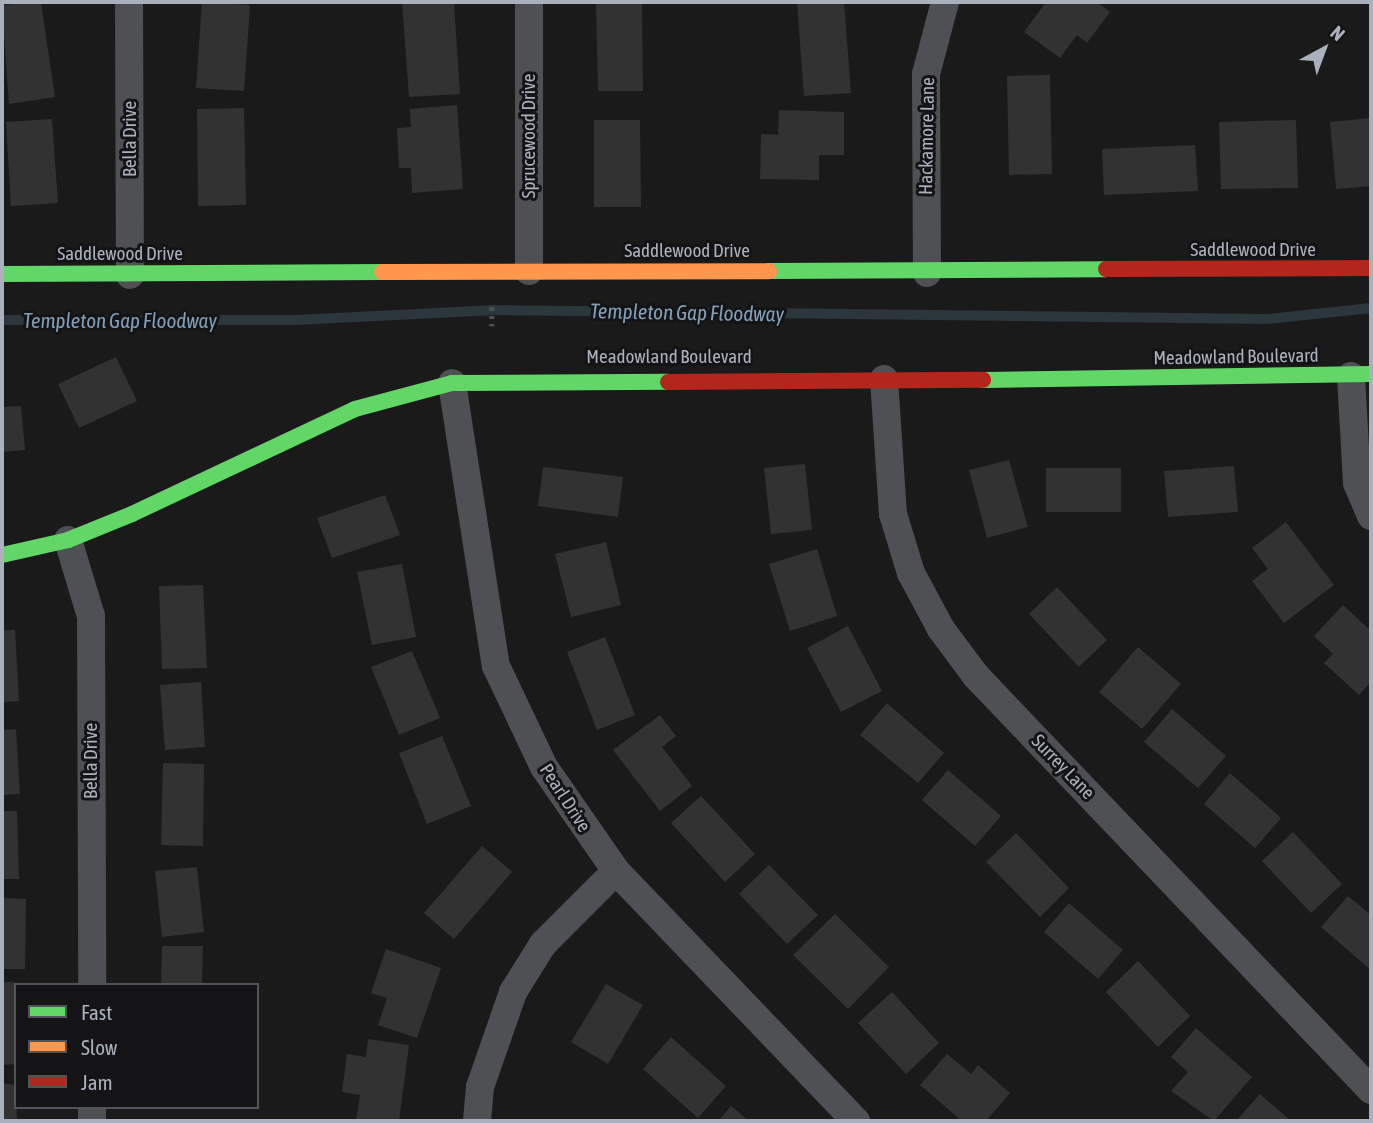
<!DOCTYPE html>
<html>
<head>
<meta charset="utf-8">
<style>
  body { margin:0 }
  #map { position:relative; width:1373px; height:1123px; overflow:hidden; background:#1a1a1a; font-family:"Asap Condensed",sans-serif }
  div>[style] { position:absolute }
  .stream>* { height:10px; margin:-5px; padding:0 5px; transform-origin:5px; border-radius:5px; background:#2c363d }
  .building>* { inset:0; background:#323233 }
  .path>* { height:4.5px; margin-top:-2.25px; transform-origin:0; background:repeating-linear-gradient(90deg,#505155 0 3.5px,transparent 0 8.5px) }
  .street>* { height:28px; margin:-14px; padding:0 14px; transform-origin:14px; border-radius:14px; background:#4e5053 }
  .fast>* { height:16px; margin:-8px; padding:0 8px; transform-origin:8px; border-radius:8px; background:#63d668 }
  .slow>* { height:16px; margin:-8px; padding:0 8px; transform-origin:8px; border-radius:8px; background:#ff974d }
  .jam>* { height:16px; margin:-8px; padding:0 8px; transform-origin:8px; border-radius:8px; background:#b3261e }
  span { translate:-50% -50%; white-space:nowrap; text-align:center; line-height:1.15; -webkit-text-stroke:6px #141417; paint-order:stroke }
  .street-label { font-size:19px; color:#abb1bc }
  .water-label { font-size:21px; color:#81a0b8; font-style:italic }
  .frame { position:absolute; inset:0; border:4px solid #abb1bc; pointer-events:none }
  .legend { position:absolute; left:14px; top:983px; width:245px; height:126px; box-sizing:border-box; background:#141417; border:2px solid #505359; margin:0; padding:9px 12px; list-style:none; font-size:21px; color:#abb1bc }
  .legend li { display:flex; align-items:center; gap:14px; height:35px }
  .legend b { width:35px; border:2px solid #505359 }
  .north { position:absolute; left:1289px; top:14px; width:70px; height:70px; -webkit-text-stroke:5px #141417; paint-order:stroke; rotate:41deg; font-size:19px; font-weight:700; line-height:28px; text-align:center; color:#abb1bc }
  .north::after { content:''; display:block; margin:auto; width:24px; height:32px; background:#abb1bc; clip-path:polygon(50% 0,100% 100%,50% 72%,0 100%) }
</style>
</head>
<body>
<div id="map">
  <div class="stream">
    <div style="left:2px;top:320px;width:294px"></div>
    <div style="left:296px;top:320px;width:195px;rotate:-2.9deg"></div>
    <div style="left:491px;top:310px;width:776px;rotate:0.66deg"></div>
    <div style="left:1267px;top:319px;width:105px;rotate:-6deg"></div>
  </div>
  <div class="building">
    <div style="clip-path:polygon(41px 2px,55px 97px,9px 104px,2px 5px)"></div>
    <div style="clip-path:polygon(202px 2px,250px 5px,244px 91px,196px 88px)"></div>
    <div style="clip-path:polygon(402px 2px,454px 2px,460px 94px,409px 97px)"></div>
    <div style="clip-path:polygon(797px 2px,844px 2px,851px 93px,804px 96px)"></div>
    <div style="clip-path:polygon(1046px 2px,1097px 2px,1110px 12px,1087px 43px,1077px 35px,1060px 58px,1024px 32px)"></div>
    <div style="clip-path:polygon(642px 3px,643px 91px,598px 91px,596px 4px)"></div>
    <div style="clip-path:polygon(1050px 75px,1052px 174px,1009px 175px,1007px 76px)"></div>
    <div style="clip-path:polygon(457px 105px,463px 189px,412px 193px,411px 168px,399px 168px,397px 128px,411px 127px,410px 109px)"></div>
    <div style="clip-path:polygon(244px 108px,246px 205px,198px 206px,197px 109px)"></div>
    <div style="clip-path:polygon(779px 110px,844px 112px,844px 155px,819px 155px,819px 180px,760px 179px,761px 134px,778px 135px)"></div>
    <div style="clip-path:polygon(1371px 118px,1371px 186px,1336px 189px,1330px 122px)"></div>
    <div style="clip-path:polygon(52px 119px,58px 203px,11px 206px,6px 122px)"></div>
    <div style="clip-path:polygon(594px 120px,640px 120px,641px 207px,594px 207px)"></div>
    <div style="clip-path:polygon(1296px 120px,1298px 188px,1221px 189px,1219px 122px)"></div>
    <div style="clip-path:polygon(1195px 145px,1198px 191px,1104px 195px,1102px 149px)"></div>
    <div style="clip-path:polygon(116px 357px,137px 401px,79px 428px,58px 384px)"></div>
    <div style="clip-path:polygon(21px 406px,25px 450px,2px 452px,2px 407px)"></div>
    <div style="clip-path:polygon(1009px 460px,1028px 527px,987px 538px,969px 470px)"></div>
    <div style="clip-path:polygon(805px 464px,812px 530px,771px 534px,764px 468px)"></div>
    <div style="clip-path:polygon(1234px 466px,1238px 512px,1168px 517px,1164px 471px)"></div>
    <div style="clip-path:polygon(543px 467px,623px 477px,618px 517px,538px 506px)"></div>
    <div style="clip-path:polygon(1046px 468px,1121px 468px,1121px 512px,1046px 512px)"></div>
    <div style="clip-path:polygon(385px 495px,400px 535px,332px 558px,317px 518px)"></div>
    <div style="clip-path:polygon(1286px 522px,1334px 585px,1284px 623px,1252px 581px,1268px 569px,1252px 548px)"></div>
    <div style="clip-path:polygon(606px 542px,621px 605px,571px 617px,555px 554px)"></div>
    <div style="clip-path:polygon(817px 549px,837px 616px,790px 631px,769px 564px)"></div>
    <div style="clip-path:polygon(402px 564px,416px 637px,372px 645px,357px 572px)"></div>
    <div style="clip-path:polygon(203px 585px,207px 668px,162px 669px,159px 586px)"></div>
    <div style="clip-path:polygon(1057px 587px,1107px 640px,1079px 667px,1029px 614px)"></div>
    <div style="clip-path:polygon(1343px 605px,1371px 631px,1371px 682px,1359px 695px,1324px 663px,1333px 654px,1314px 636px)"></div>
    <div style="clip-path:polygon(848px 626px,882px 691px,841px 712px,807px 648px)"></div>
    <div style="clip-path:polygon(2px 630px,15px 630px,19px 701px,2px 702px)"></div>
    <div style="clip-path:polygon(605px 637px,635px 715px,597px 730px,567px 652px)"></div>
    <div style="clip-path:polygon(1138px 647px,1181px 684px,1142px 729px,1099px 692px)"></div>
    <div style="clip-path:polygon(412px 651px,440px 718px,399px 735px,371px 667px)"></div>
    <div style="clip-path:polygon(201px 682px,205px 747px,165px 750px,160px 685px)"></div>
    <div style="clip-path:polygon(887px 703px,944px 753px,918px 783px,860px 735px)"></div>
    <div style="clip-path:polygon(1172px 709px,1226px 756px,1198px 788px,1144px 742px)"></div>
    <div style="clip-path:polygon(660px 715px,676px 736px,662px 747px,692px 786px,660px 811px,613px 750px)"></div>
    <div style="clip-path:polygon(16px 729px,20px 794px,2px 795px,2px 730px)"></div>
    <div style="clip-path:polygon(442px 736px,471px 806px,427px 824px,399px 753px)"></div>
    <div style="clip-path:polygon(163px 763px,204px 764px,203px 846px,161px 845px)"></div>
    <div style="clip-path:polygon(948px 770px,1001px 816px,975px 846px,922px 800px)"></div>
    <div style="clip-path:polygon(1230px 773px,1281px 818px,1255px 848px,1204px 804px)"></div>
    <div style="clip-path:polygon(701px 796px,755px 854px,725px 882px,671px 823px)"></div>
    <div style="clip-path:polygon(2px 811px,17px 811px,19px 879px,2px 879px)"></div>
    <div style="clip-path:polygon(1293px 832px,1342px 884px,1311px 913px,1262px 861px)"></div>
    <div style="clip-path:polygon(1016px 833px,1069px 888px,1040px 917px,986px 862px)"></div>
    <div style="clip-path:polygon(482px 846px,512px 872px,454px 939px,424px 913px)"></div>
    <div style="clip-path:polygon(769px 865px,818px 915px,787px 944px,739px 894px)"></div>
    <div style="clip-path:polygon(197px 867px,204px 932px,162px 937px,155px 871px)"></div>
    <div style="clip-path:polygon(1348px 896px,1371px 915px,1371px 970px,1321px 927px)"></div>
    <div style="clip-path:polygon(2px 898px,26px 899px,25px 969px,2px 969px)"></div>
    <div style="clip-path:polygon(1069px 903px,1123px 950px,1098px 979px,1044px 932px)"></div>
    <div style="clip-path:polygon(835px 914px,889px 967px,848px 1009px,793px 955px)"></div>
    <div style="clip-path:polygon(162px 946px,203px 946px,202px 985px,161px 985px)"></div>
    <div style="clip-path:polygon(386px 949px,441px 968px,417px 1038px,378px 1025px,387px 998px,371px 993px)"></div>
    <div style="clip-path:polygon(1138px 961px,1190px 1016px,1158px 1047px,1106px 992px)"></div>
    <div style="clip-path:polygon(2px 982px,15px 982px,16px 1064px,2px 1065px)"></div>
    <div style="clip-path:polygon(606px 984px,643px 1005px,608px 1064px,571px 1042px)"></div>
    <div style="clip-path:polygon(892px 992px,939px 1043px,906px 1074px,858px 1023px)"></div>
    <div style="clip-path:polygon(1196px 1028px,1252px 1077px,1214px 1121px,1171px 1091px,1188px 1072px,1171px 1057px)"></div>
    <div style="clip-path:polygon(671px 1037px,726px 1086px,698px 1118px,643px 1069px)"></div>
    <div style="clip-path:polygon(368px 1039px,409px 1045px,399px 1121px,356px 1121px,360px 1095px,342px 1092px,347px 1054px,366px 1057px)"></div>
    <div style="clip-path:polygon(947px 1054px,971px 1074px,978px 1065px,1010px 1093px,986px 1121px,962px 1121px,920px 1085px)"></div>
    <div style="clip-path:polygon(2px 1083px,16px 1085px,17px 1121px,2px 1121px)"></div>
    <div style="clip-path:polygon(1260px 1094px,1291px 1121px,1236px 1121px)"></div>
    <div style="clip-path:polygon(731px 1106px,749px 1121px,718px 1121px)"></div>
  </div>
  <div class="path">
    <div style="left:492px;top:307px;width:19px;rotate:90deg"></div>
  </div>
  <div class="street">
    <div style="left:129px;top:2px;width:273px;rotate:89.8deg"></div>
    <div style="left:529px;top:271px;width:269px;rotate:-90deg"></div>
    <div style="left:927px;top:273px;width:199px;rotate:-90.3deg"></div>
    <div style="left:926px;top:74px;width:74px;rotate:-75.2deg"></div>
    <div style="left:1351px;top:376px;width:107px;rotate:86.8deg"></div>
    <div style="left:1357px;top:483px;width:36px;rotate:67deg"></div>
    <div style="left:884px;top:379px;width:135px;rotate:86.2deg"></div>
    <div style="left:893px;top:514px;width:62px;rotate:73deg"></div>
    <div style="left:911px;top:573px;width:64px;rotate:61.8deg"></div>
    <div style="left:941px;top:629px;width:59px;rotate:53.3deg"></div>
    <div style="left:976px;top:676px;width:572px;rotate:46.35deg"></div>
    <div style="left:452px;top:383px;width:286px;rotate:81.2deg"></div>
    <div style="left:496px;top:666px;width:112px;rotate:64.6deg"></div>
    <div style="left:544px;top:767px;width:126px;rotate:55.3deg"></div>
    <div style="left:616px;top:871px;width:347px;rotate:46.2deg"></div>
    <div style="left:68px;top:540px;width:79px;rotate:73.2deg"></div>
    <div style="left:91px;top:616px;width:369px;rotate:89.8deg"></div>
    <div style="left:92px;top:1107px;width:14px;rotate:90deg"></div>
    <div style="left:477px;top:1121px;width:34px;rotate:-85deg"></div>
    <div style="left:480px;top:1087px;width:101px;rotate:-70.8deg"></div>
    <div style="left:513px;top:992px;width:57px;rotate:-58deg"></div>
    <div style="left:543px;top:944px;width:103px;rotate:-45deg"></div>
  </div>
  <div class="fast">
    <div style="left:769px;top:271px;width:337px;rotate:-0.3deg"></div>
    <div style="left:2px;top:274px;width:380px;rotate:-0.3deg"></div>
    <div style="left:983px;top:380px;width:388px;rotate:-0.9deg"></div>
    <div style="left:2px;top:555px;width:68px;rotate:-12.8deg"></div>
    <div style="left:68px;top:540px;width:69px;rotate:-22.1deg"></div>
    <div style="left:132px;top:514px;width:246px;rotate:-25.2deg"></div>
    <div style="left:355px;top:409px;width:100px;rotate:-15deg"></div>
    <div style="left:452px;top:383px;width:216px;rotate:-0.3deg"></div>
  </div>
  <div class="slow">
    <div style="left:382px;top:272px;width:387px;rotate:-0.1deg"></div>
  </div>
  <div class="jam">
    <div style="left:1106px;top:269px;width:265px;rotate:-0.2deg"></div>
    <div style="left:668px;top:382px;width:315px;rotate:-0.4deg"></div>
  </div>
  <div class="street-label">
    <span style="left:529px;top:136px;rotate:-90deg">Sprucewood Drive</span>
    <span style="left:927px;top:136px;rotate:-89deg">Hackamore Lane</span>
    <span style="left:130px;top:139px;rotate:-90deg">Bella Drive</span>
    <span style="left:1253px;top:250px">Saddlewood Drive</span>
    <span style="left:687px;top:251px">Saddlewood Drive</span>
    <span style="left:120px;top:254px">Saddlewood Drive</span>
    <span style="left:669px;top:357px">Meadowland Boulevard</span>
    <span style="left:1236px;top:357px;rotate:-1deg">Meadowland Boulevard</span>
    <span style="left:91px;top:761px;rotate:-90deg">Bella Drive</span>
    <span style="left:1063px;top:767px;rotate:46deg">Surrey Lane</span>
    <span style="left:565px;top:798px;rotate:57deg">Pearl Drive</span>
  </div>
  <div class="water-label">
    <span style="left:687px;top:312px;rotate:1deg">Templeton Gap Floodway</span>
    <span style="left:120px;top:320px">Templeton Gap Floodway</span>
  </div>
  <div class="frame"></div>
  <ul class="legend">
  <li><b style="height:9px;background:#63d668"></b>Fast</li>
  <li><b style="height:9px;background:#ff974d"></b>Slow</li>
  <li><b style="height:9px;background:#b3261e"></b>Jam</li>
  </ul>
  <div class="north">N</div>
</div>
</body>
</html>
